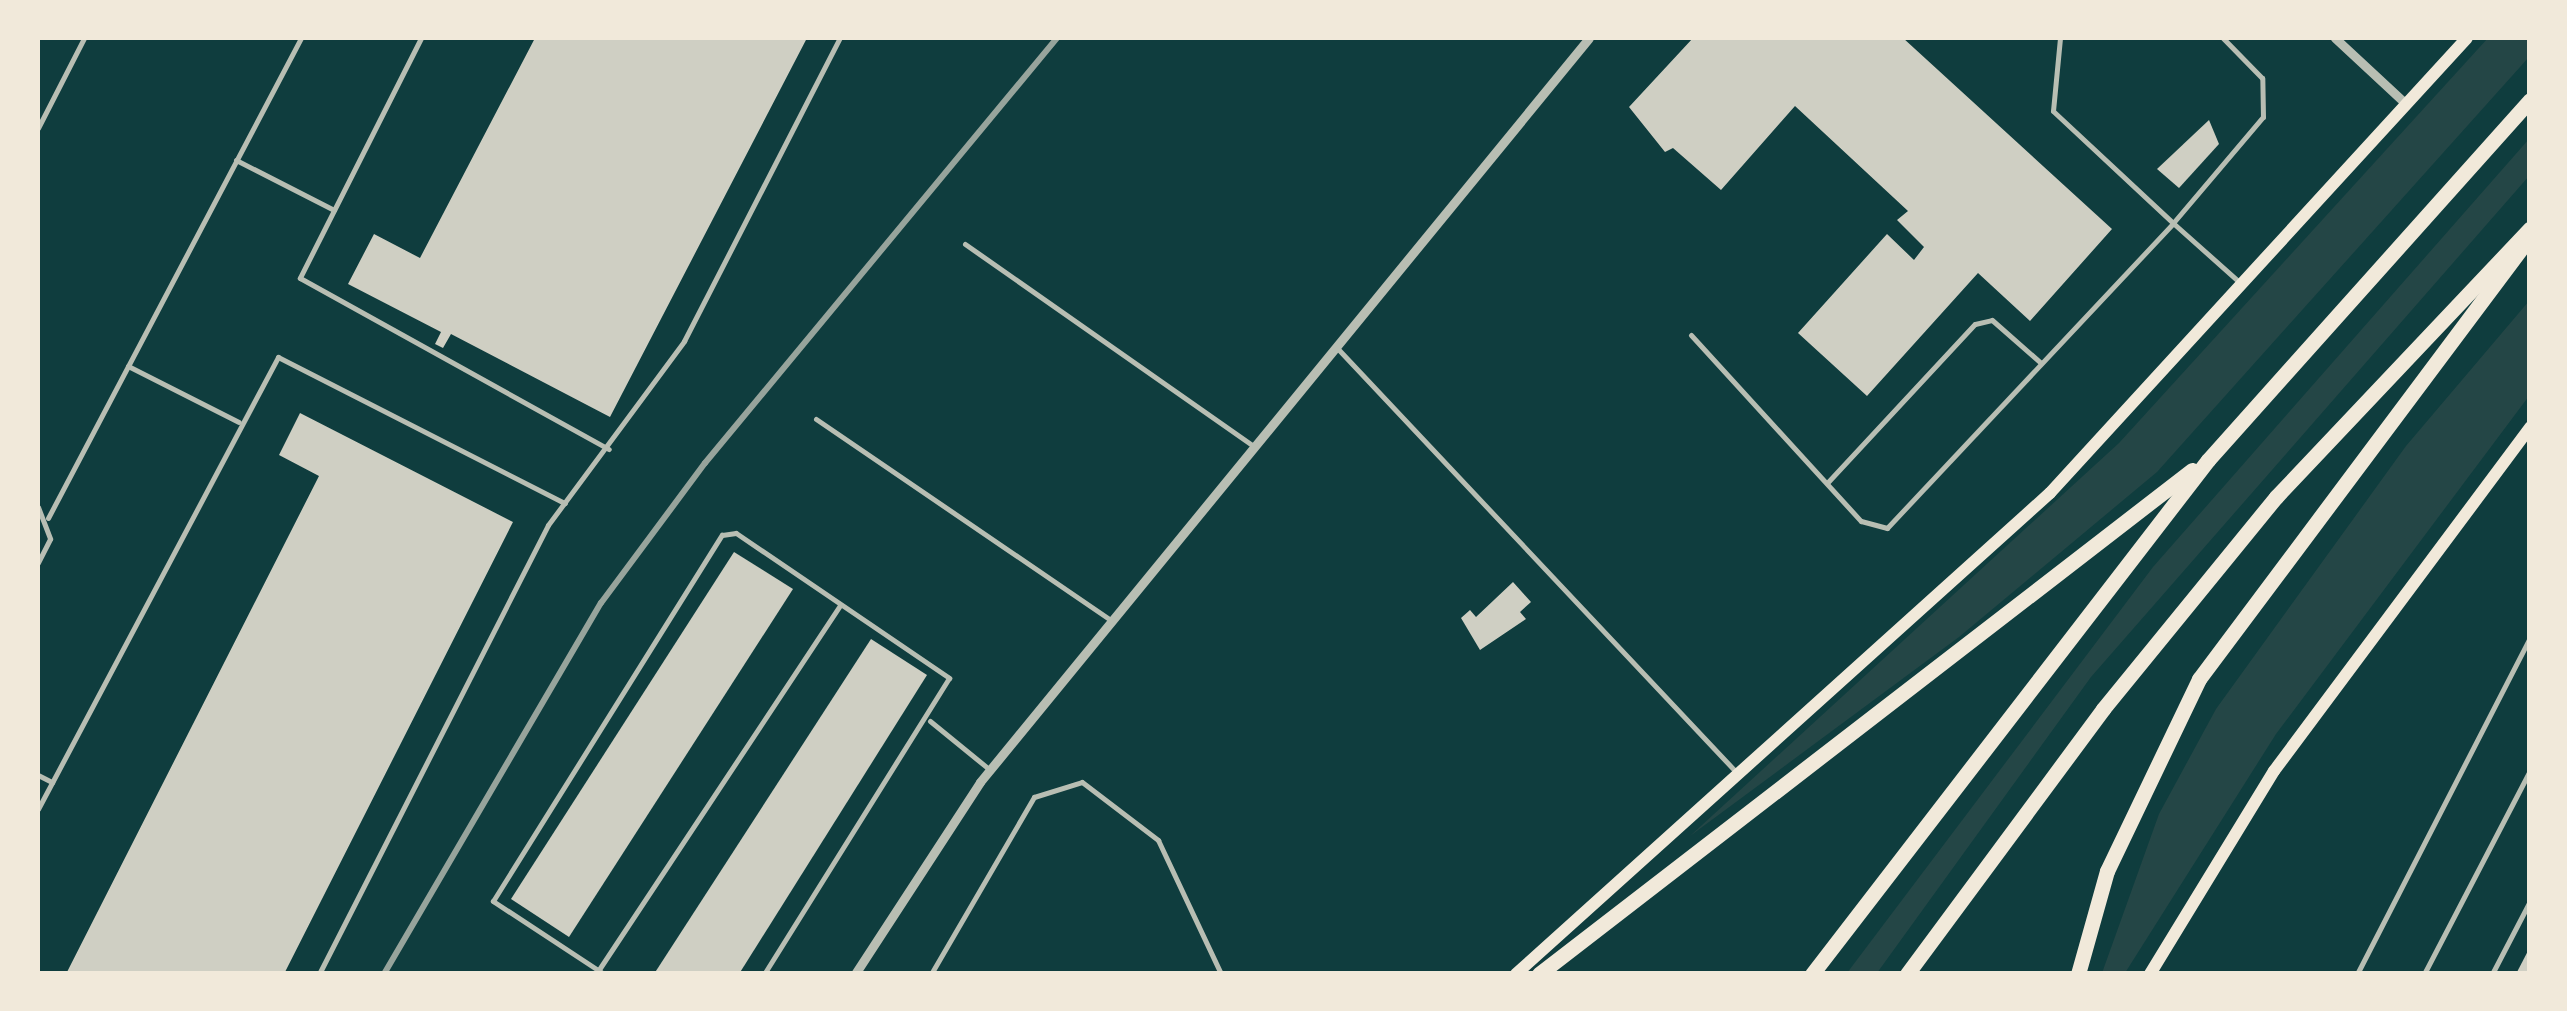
<!DOCTYPE html>
<html>
<head>
<meta charset="utf-8">
<style>
  body { margin:0 }
  #map { position:relative; width:2567px; height:1011px; overflow:hidden; background:#0f3d3e; font-family:"Libre Baskerville",serif }
  div>[style] { position:absolute }
  .green>* { inset:0; background:#244646 }
  .building>* { inset:0; background:#cfcfc3 }
  .service>* { height:5px; margin:-2.5px; padding:0 2.5px; transform-origin:2.5px; border-radius:2.5px; background:#b8beb3 }
  .minor>* { height:9px; margin:-4.5px; padding:0 4.5px; transform-origin:4.5px; border-radius:4.5px; background:#b8beb3 }
  .secondary>* { height:12px; margin:-6px; padding:0 6px; transform-origin:6px; border-radius:6px; background:#f1e9da }
  .motorway>* { height:15px; margin:-7.5px; padding:0 7.5px; transform-origin:7.5px; border-radius:7.5px; background:#f1e9da }
  .rail>* { height:6px; margin:-3px; padding:0 3px; transform-origin:3px; border-radius:3px; background:#97a49c }
  span { translate:-50% -50%; white-space:nowrap; text-align:center; line-height:1.15; -webkit-text-stroke:9px #f1e9da; paint-order:stroke }
  .frame { position:absolute; inset:0; border:40px solid #f1e9da; pointer-events:none }
</style>
</head>
<body>
<div id="map">
  <div class="green">
    <div style="clip-path:polygon(2488px 38px,2529px 38px,2529px 57px,2157px 472px,1959px 637px,1690px 836px,2119px 443px)"></div>
    <div style="clip-path:polygon(2529px 139px,2529px 176px,2091px 677px,1877px 973px,1847px 973px,2153px 567px)"></div>
    <div style="clip-path:polygon(2529px 301px,2529px 396px,2276px 734px,2125px 973px,2102px 973px,2159px 814px,2216px 709px,2406px 446px)"></div>
  </div>
  <div class="building">
    <div style="clip-path:polygon(535px 38px,807px 38px,610px 417px,451px 334px,443px 348px,435px 344px,441px 332px,348px 284px,374px 234px,420px 258px)"></div>
    <div style="clip-path:polygon(1693px 38px,1903px 38px,2112px 229px,2030px 321px,1978px 273px,1867px 396px,1798px 333px,1887px 234px,1914px 260px,1924px 247px,1897px 220px,1908px 211px,1795px 106px,1721px 190px,1673px 148px,1665px 152px,1629px 107px)"></div>
    <div style="clip-path:polygon(2209px 120px,2219px 144px,2179px 188px,2157px 169px)"></div>
    <div style="clip-path:polygon(300px 413px,513px 522px,284px 974px,66px 974px,319px 476px,279px 455px)"></div>
    <div style="clip-path:polygon(734px 552px,793px 589px,569px 937px,511px 899px)"></div>
    <div style="clip-path:polygon(1513px 582px,1531px 602px,1520px 612px,1526px 619px,1480px 650px,1461px 618px,1470px 610px,1476px 617px)"></div>
    <div style="clip-path:polygon(871px 639px,927px 675px,739px 974px,654px 974px)"></div>
    <div style="clip-path:polygon(2530px 947px,2530px 974px,2516px 974px)"></div>
  </div>
  <div class="service">
    <div style="left:421px;top:38px;width:269px;rotate:116.8deg"></div>
    <div style="left:300px;top:278px;width:353px;rotate:29deg"></div>
    <div style="left:2060px;top:38px;width:73px;rotate:95.5deg"></div>
    <div style="left:2053px;top:111px;width:164px;rotate:43deg"></div>
    <div style="left:2173px;top:223px;width:139px;rotate:-49.7deg"></div>
    <div style="left:2263px;top:117px;width:39px;rotate:-91deg"></div>
    <div style="left:2262px;top:78px;width:56px;rotate:-134.3deg"></div>
    <div style="left:38px;top:128px;width:101px;rotate:-62.9deg"></div>
    <div style="left:236px;top:160px;width:110px;rotate:27deg"></div>
    <div style="left:965px;top:244px;width:353px;rotate:35deg"></div>
    <div style="left:1691px;top:335px;width:252px;rotate:47.6deg"></div>
    <div style="left:1861px;top:521px;width:27px;rotate:15deg"></div>
    <div style="left:1887px;top:528px;width:418px;rotate:-46.8deg"></div>
    <div style="left:2173px;top:223px;width:87px;rotate:41.7deg"></div>
    <div style="left:1339px;top:350px;width:581px;rotate:46.74deg"></div>
    <div style="left:128px;top:366px;width:124px;rotate:26.8deg"></div>
    <div style="left:816px;top:419px;width:358px;rotate:34.3deg"></div>
    <div style="left:1827px;top:483px;width:217px;rotate:-47.1deg"></div>
    <div style="left:1975px;top:324px;width:17px;rotate:-13deg"></div>
    <div style="left:1992px;top:320px;width:65px;rotate:41.3deg"></div>
    <div style="left:38px;top:507px;width:34px;rotate:69deg"></div>
    <div style="left:50px;top:539px;width:27px;rotate:117deg"></div>
    <div style="left:48px;top:518px;width:543px;rotate:-62.21deg"></div>
    <div style="left:930px;top:721px;width:77px;rotate:39.2deg"></div>
    <div style="left:38px;top:775px;width:16px;rotate:27deg"></div>
    <div style="left:38px;top:809px;width:512px;rotate:-62.03deg"></div>
    <div style="left:278px;top:357px;width:322px;rotate:27deg"></div>
    <div style="left:319px;top:974px;width:504px;rotate:-62.98deg"></div>
    <div style="left:548px;top:525px;width:229px;rotate:-53.5deg"></div>
    <div style="left:684px;top:341px;width:341px;rotate:-62.8deg"></div>
    <div style="left:596px;top:974px;width:442px;rotate:-56.5deg"></div>
    <div style="left:604px;top:974px;width:133px;rotate:-146.7deg"></div>
    <div style="left:493px;top:901px;width:432px;rotate:-58deg"></div>
    <div style="left:722px;top:535px;width:14px;rotate:-8deg"></div>
    <div style="left:736px;top:533px;width:258px;rotate:34.2deg"></div>
    <div style="left:949px;top:678px;width:349px;rotate:122deg"></div>
    <div style="left:931px;top:974px;width:205px;rotate:-59.8deg"></div>
    <div style="left:1034px;top:797px;width:50px;rotate:-17.4deg"></div>
    <div style="left:1082px;top:782px;width:96px;rotate:37.3deg"></div>
    <div style="left:1158px;top:840px;width:148px;rotate:64.8deg"></div>
    <div style="left:2357px;top:974px;width:378px;rotate:-62.8deg"></div>
    <div style="left:2424px;top:974px;width:230px;rotate:-62.5deg"></div>
    <div style="left:2492px;top:974px;width:82px;rotate:-62.5deg"></div>
  </div>
  <div class="minor">
    <div style="left:2335px;top:38px;width:97px;rotate:42.9deg"></div>
    <div style="left:855px;top:974px;width:229px;rotate:-56.9deg"></div>
    <div style="left:980px;top:782px;width:961px;rotate:-50.7deg"></div>
  </div>
  <div class="secondary">
    <div style="left:1516px;top:974px;width:719px;rotate:-42.01deg"></div>
    <div style="left:2050px;top:493px;width:617px;rotate:-47.5deg"></div>
    <div style="left:2150px;top:974px;width:238px;rotate:-58.6deg"></div>
    <div style="left:2274px;top:771px;width:429px;rotate:-53.3deg"></div>
  </div>
  <div class="motorway">
    <div style="left:1539px;top:974px;width:825px;rotate:-37.66deg"></div>
    <div style="left:1812px;top:974px;width:649px;rotate:-52.39deg"></div>
    <div style="left:2208px;top:460px;width:483px;rotate:-48.2deg"></div>
    <div style="left:1907px;top:974px;width:330px;rotate:-53.5deg"></div>
    <div style="left:2103px;top:709px;width:274px;rotate:-50.8deg"></div>
    <div style="left:2276px;top:497px;width:370px;rotate:-46.6deg"></div>
    <div style="left:2078px;top:974px;width:107px;rotate:-74.3deg"></div>
    <div style="left:2107px;top:871px;width:213px;rotate:-64.4deg"></div>
    <div style="left:2199px;top:679px;width:551px;rotate:-53.19deg"></div>
  </div>
  <div class="rail">
    <div style="left:384px;top:974px;width:430px;rotate:-59.7deg"></div>
    <div style="left:601px;top:603px;width:174px;rotate:-53.4deg"></div>
    <div style="left:705px;top:463px;width:552px;rotate:-50.37deg"></div>
  </div>
  <div class="frame"></div>
</div>
</body>
</html>
